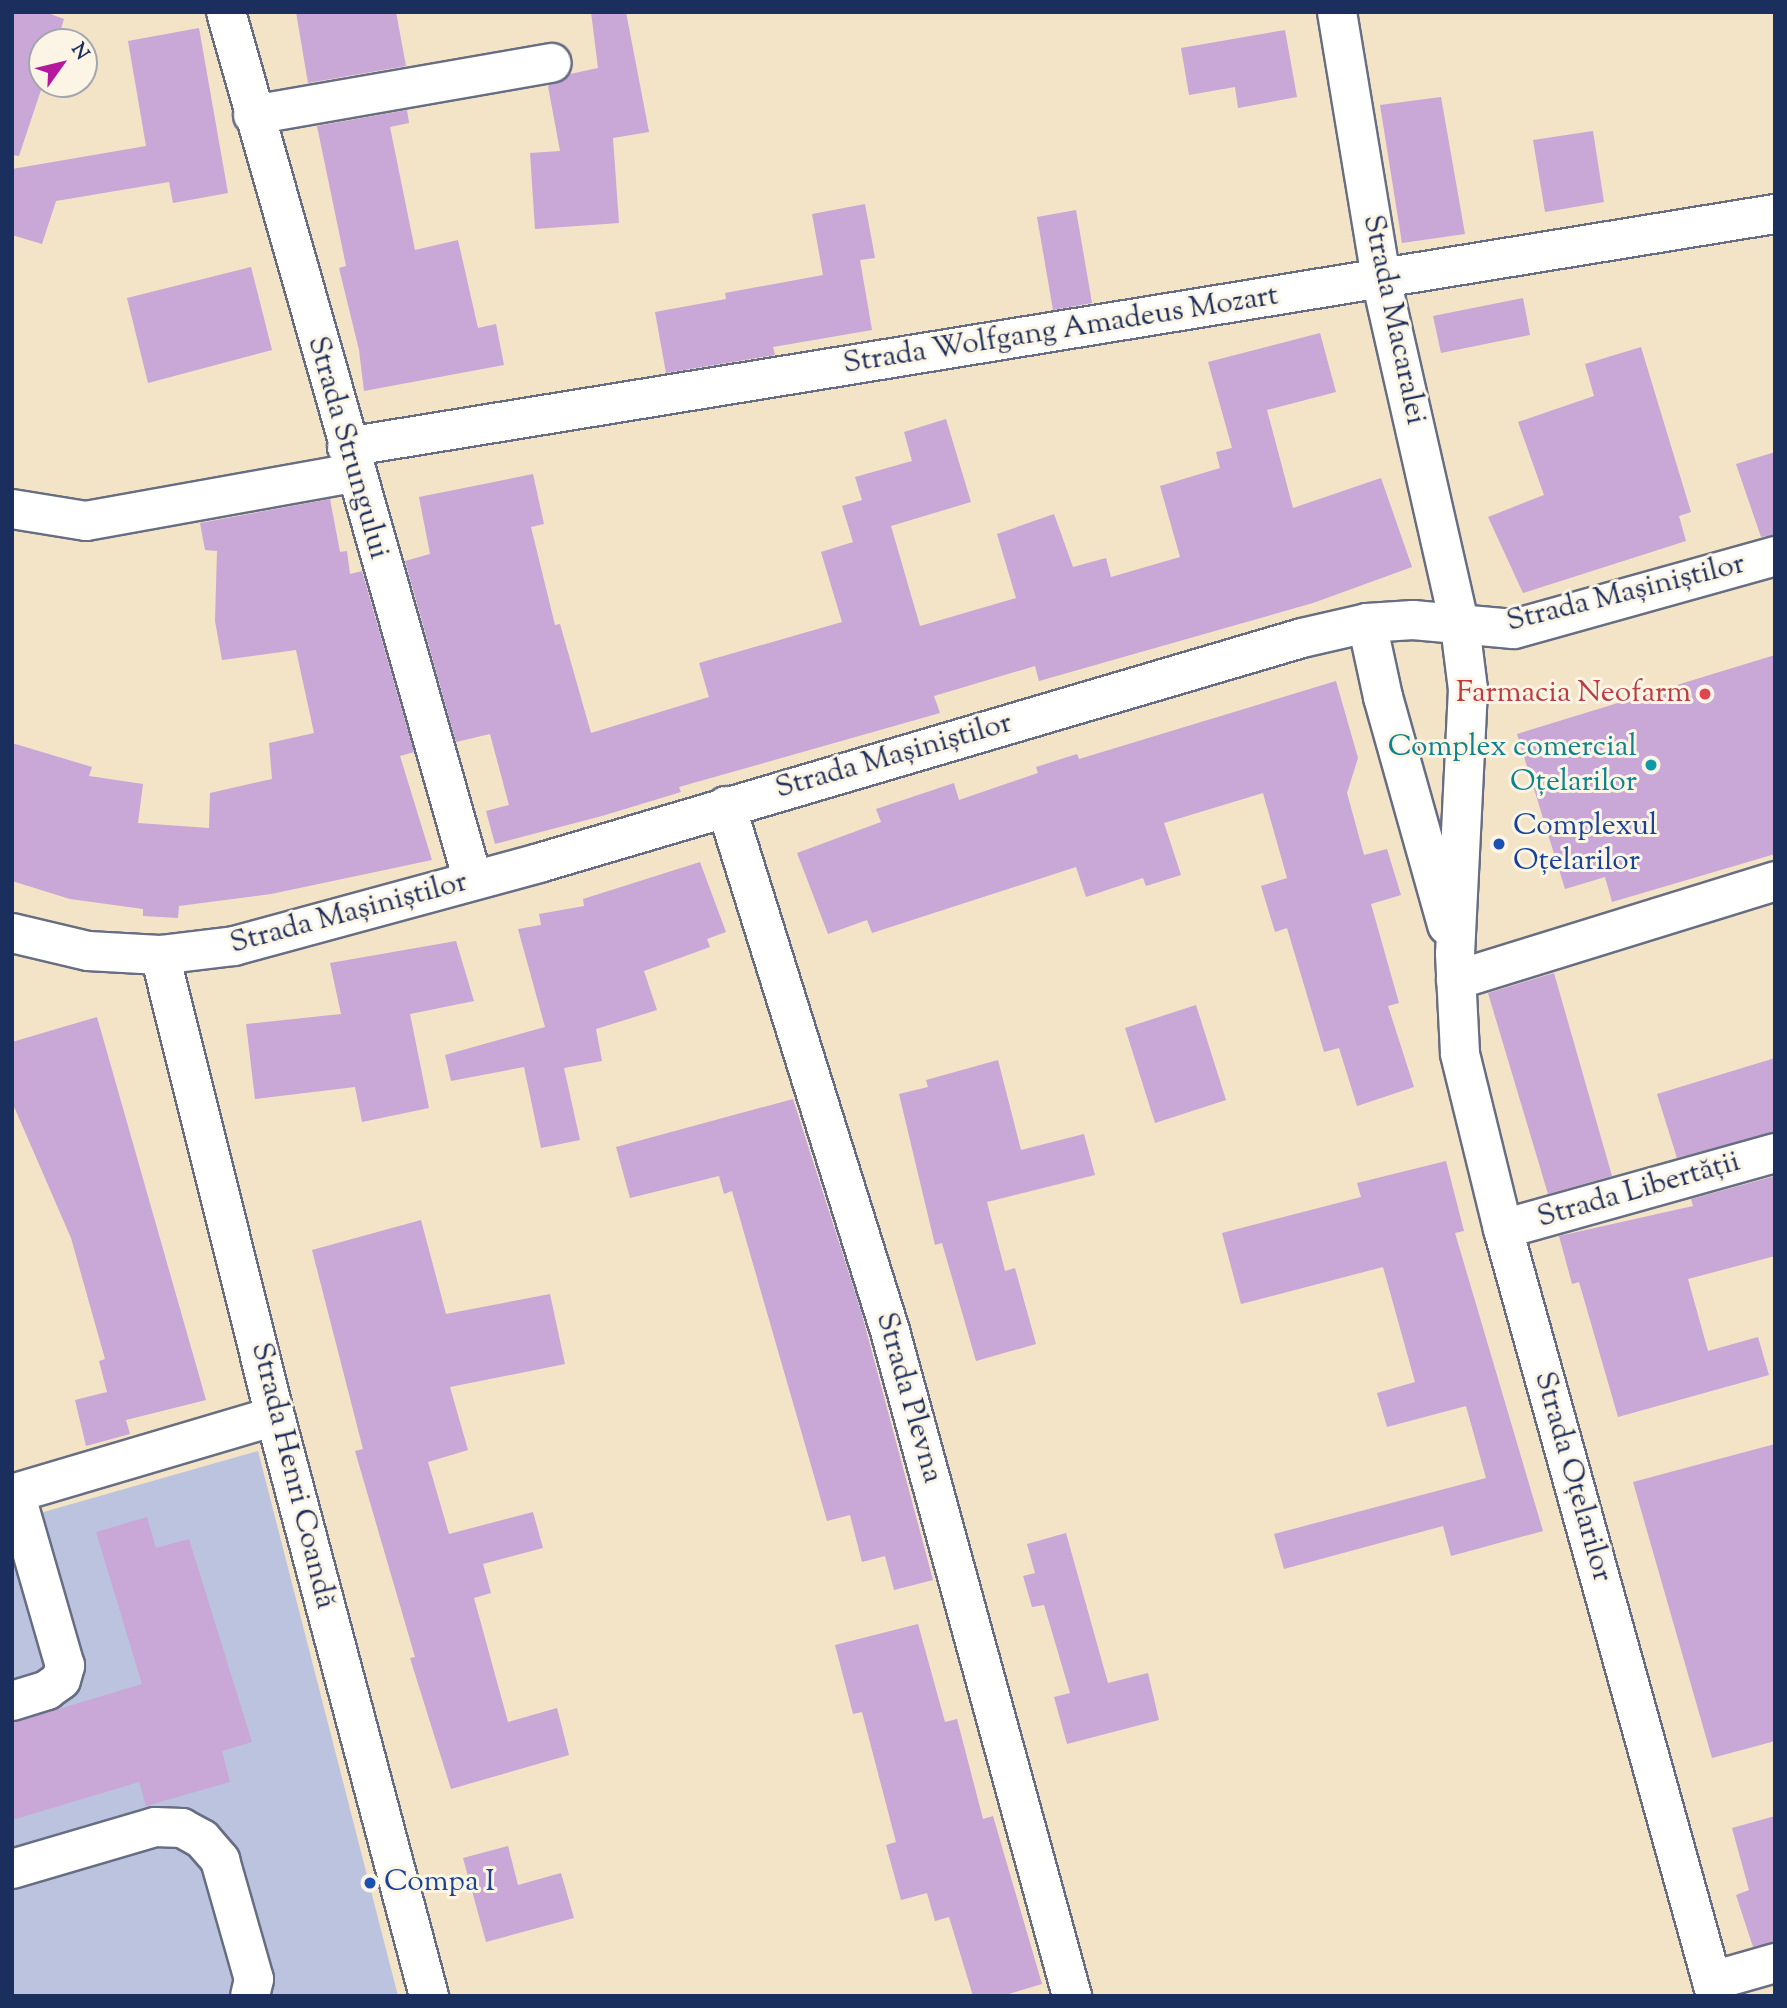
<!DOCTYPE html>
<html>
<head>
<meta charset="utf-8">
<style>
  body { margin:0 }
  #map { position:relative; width:1787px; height:2008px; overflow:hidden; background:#f3e3c7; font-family:"Sorts Mill Goudy",serif }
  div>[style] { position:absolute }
  .industrial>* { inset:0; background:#bcc3de }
  .building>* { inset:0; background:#c9a7d6 }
  .roads { filter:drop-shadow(2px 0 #676e83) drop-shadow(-2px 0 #676e83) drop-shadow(0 2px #676e83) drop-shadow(0 -2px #676e83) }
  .minor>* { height:38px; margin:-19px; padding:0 19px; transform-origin:19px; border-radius:19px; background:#fff }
  .dots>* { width:19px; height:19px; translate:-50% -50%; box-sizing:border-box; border:4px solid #fcf5e5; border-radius:50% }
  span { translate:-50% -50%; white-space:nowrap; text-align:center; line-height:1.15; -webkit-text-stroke:6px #fcf5e5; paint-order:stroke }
  .street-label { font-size:30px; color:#1b2f5e }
  .health-label { font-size:30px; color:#be3a42 }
  .right { translate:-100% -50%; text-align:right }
  .culture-label { font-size:30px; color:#0d838f }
  .transit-label { font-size:30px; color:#164399 }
  .left { translate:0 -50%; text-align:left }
  .frame { position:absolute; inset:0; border:14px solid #1b2f5e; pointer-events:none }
  .north { position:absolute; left:28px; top:28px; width:70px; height:70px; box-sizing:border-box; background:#fcf5e5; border:2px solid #a2a6af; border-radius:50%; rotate:56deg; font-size:19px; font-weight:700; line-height:28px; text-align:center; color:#1b2f5e }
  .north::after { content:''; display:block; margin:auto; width:24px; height:32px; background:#b5179e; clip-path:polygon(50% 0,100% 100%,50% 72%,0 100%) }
</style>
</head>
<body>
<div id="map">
  <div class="industrial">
    <div style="clip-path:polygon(258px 1451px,398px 1996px,12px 1996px,12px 1521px)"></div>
  </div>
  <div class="building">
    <div style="clip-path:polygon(12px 12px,45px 12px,64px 19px,57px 42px,42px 42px,43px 84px,19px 156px,12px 155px)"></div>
    <div style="clip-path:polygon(296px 12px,396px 12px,406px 66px,308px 83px)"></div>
    <div style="clip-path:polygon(591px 12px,626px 12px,649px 132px,613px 138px,619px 223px,535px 229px,530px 153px,560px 151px,548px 86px,570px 74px,598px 68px)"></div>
    <div style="clip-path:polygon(199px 28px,228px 193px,173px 203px,169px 182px,56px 201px,42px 244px,12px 235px,12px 169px,146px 146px,128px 41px)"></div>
    <div style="clip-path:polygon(1285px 30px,1297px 97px,1238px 108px,1235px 87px,1189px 95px,1181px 48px)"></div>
    <div style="clip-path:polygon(1441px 97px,1465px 234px,1402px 243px,1380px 105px)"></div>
    <div style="clip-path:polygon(407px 110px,409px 123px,390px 127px,415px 250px,458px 240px,478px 328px,496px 324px,504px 365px,364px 391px,359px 350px,339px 268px,346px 266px,317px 126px)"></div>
    <div style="clip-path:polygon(1593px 131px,1604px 202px,1545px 212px,1533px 140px)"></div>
    <div style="clip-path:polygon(865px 204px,875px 258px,860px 260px,872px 330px,773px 347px,775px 355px,666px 373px,655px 312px,726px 299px,725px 293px,823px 275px,812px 214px)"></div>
    <div style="clip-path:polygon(1076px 210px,1092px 303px,1053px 310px,1037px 217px)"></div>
    <div style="clip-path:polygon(251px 267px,272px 350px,148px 383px,127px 298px)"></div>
    <div style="clip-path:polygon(1523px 298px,1530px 335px,1441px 353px,1433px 316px)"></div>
    <div style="clip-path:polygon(1320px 333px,1336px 392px,1267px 410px,1293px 508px,1381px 478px,1412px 567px,1313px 603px,1039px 681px,1035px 666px,934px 696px,940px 713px,679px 787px,681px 792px,602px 816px,495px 844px,486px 811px,509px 805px,490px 734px,456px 742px,405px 561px,430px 554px,419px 497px,533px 474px,544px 524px,531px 527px,555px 625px,560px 624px,591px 733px,709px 697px,699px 663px,842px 622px,821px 552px,853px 542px,842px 506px,862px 500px,855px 477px,912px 461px,904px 432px,946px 419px,971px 502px,891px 526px,920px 626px,1016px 598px,997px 534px,1054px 514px,1073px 567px,1106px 558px,1111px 577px,1180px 557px,1160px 486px,1220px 468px,1216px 452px,1232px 448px,1208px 362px)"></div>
    <div style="clip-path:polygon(1641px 347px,1691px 512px,1679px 516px,1686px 541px,1523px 593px,1488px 517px,1544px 495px,1518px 422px,1594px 396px,1585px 364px)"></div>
    <div style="clip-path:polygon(1775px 452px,1775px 535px,1761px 537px,1736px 464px)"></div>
    <div style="clip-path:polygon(330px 499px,340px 552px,347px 551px,350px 574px,362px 571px,414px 752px,400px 756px,432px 860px,271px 894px,179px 906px,178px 918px,143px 916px,143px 909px,70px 899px,12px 881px,12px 743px,92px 767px,89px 776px,143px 784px,138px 823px,209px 828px,210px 793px,272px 779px,269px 743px,314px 733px,296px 650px,222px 660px,215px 621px,217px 551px,205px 550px,200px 523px)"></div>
    <div style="clip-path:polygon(1775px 655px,1775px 854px,1612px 902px,1605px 877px,1565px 889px,1517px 734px)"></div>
    <div style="clip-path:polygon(1336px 681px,1358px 758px,1347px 793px,1364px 855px,1387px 849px,1401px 895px,1371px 904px,1399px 1003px,1388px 1006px,1414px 1087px,1357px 1106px,1339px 1048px,1324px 1052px,1287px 928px,1275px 932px,1261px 886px,1287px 878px,1263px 793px,1164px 823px,1181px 875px,1146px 886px,1143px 878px,1086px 897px,1076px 867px,872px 933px,867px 920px,828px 934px,797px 853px,881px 822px,876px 809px,954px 783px,959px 800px,1038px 773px,1036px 767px,1077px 754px,1079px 759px)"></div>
    <div style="clip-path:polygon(700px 862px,726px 932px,707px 939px,710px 947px,644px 971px,657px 1010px,596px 1029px,602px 1061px,564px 1068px,580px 1140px,541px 1148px,524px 1067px,451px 1081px,445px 1055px,545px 1027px,518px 929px,541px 925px,539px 914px,584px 906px,583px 899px)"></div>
    <div style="clip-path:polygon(456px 941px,474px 1001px,410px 1014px,429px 1108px,362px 1122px,355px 1087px,255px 1099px,246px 1024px,341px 1014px,330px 963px)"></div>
    <div style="clip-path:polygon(1554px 973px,1612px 1176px,1548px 1194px,1488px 993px)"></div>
    <div style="clip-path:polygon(1196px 1005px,1226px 1100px,1155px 1123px,1125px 1028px)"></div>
    <div style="clip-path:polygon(97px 1017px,206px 1400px,126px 1420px,130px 1434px,86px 1446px,75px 1400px,107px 1392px,99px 1361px,105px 1359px,71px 1238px,12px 1102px,12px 1042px)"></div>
    <div style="clip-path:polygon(1775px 1058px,1775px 1132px,1677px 1158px,1657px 1094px)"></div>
    <div style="clip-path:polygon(998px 1060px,1021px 1150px,1084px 1134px,1095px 1175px,987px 1202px,1005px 1271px,1015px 1268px,1036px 1344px,976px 1361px,942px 1243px,935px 1245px,899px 1094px,928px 1087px,926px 1080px)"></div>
    <div style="clip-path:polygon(793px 1099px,861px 1311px,933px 1580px,894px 1590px,885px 1556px,862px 1562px,850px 1515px,827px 1521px,732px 1191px,724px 1194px,719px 1176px,630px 1198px,616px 1147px)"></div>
    <div style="clip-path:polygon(1446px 1161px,1464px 1231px,1455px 1233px,1543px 1531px,1451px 1556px,1443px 1526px,1284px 1569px,1274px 1534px,1486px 1478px,1466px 1406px,1387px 1427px,1377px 1393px,1415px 1382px,1383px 1267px,1241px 1304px,1222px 1233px,1361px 1197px,1357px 1183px)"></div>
    <div style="clip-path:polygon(1775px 1176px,1775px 1256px,1688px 1279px,1708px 1351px,1758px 1337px,1769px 1375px,1618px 1417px,1579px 1282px,1572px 1284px,1559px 1236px,1693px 1206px,1691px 1199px)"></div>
    <div style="clip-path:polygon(421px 1220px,446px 1314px,550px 1294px,565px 1364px,450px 1387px,468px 1450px,428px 1462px,449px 1534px,533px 1512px,543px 1548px,483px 1564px,491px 1593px,474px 1598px,508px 1722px,557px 1708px,569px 1755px,451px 1789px,410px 1658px,415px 1657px,355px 1451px,363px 1449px,312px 1250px)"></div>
    <div style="clip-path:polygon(1775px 1444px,1775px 1741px,1712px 1758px,1633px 1482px)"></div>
    <div style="clip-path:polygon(147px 1517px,156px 1548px,189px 1539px,252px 1742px,222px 1751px,230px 1782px,146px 1806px,139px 1782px,12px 1820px,12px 1723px,142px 1684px,96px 1532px)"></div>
    <div style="clip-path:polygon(1066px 1533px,1108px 1683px,1148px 1673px,1159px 1720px,1067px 1744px,1054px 1697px,1070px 1693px,1044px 1605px,1032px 1607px,1023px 1576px,1035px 1573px,1027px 1544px)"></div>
    <div style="clip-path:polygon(918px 1624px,945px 1722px,957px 1719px,983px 1819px,993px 1816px,1042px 1984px,1002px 1996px,973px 1996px,949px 1917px,935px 1921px,927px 1893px,901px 1900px,886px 1845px,896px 1842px,862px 1712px,853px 1714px,835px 1645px)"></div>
    <div style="clip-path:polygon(1775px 1816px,1775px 1942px,1753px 1947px,1736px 1895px,1749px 1890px,1732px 1828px)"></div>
    <div style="clip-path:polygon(508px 1846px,518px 1885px,561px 1873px,574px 1918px,486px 1942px,463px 1858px)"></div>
  </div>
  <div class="roads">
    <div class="minor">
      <div style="left:226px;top:12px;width:903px;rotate:74.13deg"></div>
      <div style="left:1337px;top:12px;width:271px;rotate:80.6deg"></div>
      <div style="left:1381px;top:279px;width:356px;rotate:77.2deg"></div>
      <div style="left:1460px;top:626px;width:64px;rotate:82.8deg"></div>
      <div style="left:1468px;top:689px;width:265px;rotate:92.8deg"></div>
      <div style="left:1455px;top:954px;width:100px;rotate:87.1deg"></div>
      <div style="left:1460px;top:1054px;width:180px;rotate:76.2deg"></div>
      <div style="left:1503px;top:1229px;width:796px;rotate:74.48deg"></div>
      <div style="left:253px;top:115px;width:303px;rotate:-9.9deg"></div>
      <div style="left:347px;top:447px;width:1447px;rotate:-9.27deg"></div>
      <div style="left:12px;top:509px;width:75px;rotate:9.2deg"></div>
      <div style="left:86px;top:521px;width:272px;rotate:-10.2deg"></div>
      <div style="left:1367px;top:623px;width:76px;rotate:77.8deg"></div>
      <div style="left:1383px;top:697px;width:237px;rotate:74.3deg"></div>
      <div style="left:726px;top:806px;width:550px;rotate:72.65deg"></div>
      <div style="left:890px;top:1331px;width:689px;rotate:74.69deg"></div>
      <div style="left:12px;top:933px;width:78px;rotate:13.3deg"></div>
      <div style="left:88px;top:951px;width:72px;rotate:3.2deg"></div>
      <div style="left:160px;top:955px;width:75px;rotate:-6.9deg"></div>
      <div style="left:234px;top:946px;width:316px;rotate:-15.2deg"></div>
      <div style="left:539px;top:863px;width:795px;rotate:-16.43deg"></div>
      <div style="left:1302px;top:638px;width:67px;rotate:-13deg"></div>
      <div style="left:1367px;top:623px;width:46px;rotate:-3.7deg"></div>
      <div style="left:1413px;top:620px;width:101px;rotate:5.1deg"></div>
      <div style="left:1514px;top:629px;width:271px;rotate:-15.6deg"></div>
      <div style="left:160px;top:955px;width:475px;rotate:76deg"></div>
      <div style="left:275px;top:1416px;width:600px;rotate:75.13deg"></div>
      <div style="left:1456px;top:980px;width:334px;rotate:-17.2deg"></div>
      <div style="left:1503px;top:1229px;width:282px;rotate:-15.6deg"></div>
      <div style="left:12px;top:1494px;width:274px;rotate:-16.5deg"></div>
      <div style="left:12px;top:1701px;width:37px;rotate:-17deg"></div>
      <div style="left:47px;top:1690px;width:17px;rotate:-36deg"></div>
      <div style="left:61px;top:1680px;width:15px;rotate:-74deg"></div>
      <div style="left:65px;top:1666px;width:180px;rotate:-106.1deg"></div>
      <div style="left:12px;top:1869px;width:149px;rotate:-16.4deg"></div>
      <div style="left:155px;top:1827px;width:27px;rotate:2deg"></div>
      <div style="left:182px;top:1828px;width:23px;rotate:29deg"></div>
      <div style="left:202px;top:1839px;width:28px;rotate:49deg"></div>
      <div style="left:220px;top:1860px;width:124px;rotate:74.1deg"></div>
      <div style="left:254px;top:1979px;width:17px;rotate:103deg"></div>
      <div style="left:1712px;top:1981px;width:66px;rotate:-15.9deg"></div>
    </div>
  </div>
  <div class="dots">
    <div style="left:1705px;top:694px;background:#e0444e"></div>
    <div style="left:1651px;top:765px;background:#0f9aa8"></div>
    <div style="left:1499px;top:844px;background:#1a4fb4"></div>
    <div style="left:370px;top:1883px;background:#1a4fb4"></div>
  </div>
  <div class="street-label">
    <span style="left:1393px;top:320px;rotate:78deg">Strada Macaralei</span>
    <span style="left:1061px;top:331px;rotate:-9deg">Strada Wolfgang Amadeus Mozart</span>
    <span style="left:347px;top:448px;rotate:74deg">Strada Strungului</span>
    <span style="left:1626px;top:594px;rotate:-14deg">Strada Mașiniștilor</span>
    <span style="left:894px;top:757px;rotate:-16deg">Strada Mașiniștilor</span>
    <span style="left:349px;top:914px;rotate:-15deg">Strada Mașiniștilor</span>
    <span style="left:1639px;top:1191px;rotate:-16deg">Strada Libertății</span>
    <span style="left:908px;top:1398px;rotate:74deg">Strada Plevna</span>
    <span style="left:292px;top:1476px;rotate:76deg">Strada Henri Coandă</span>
    <span style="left:1572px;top:1477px;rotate:74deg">Strada Oțelarilor</span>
  </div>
  <div class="health-label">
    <span class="right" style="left:1691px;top:694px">Farmacia Neofarm</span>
  </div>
  <div class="culture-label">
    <span class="right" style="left:1637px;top:765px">Complex comercial<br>Oțelarilor</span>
  </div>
  <div class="transit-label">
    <span class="left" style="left:1513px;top:844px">Complexul<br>Oțelarilor</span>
    <span class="left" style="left:384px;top:1883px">Compa I</span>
  </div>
  <div class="frame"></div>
  <div class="north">N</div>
</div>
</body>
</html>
